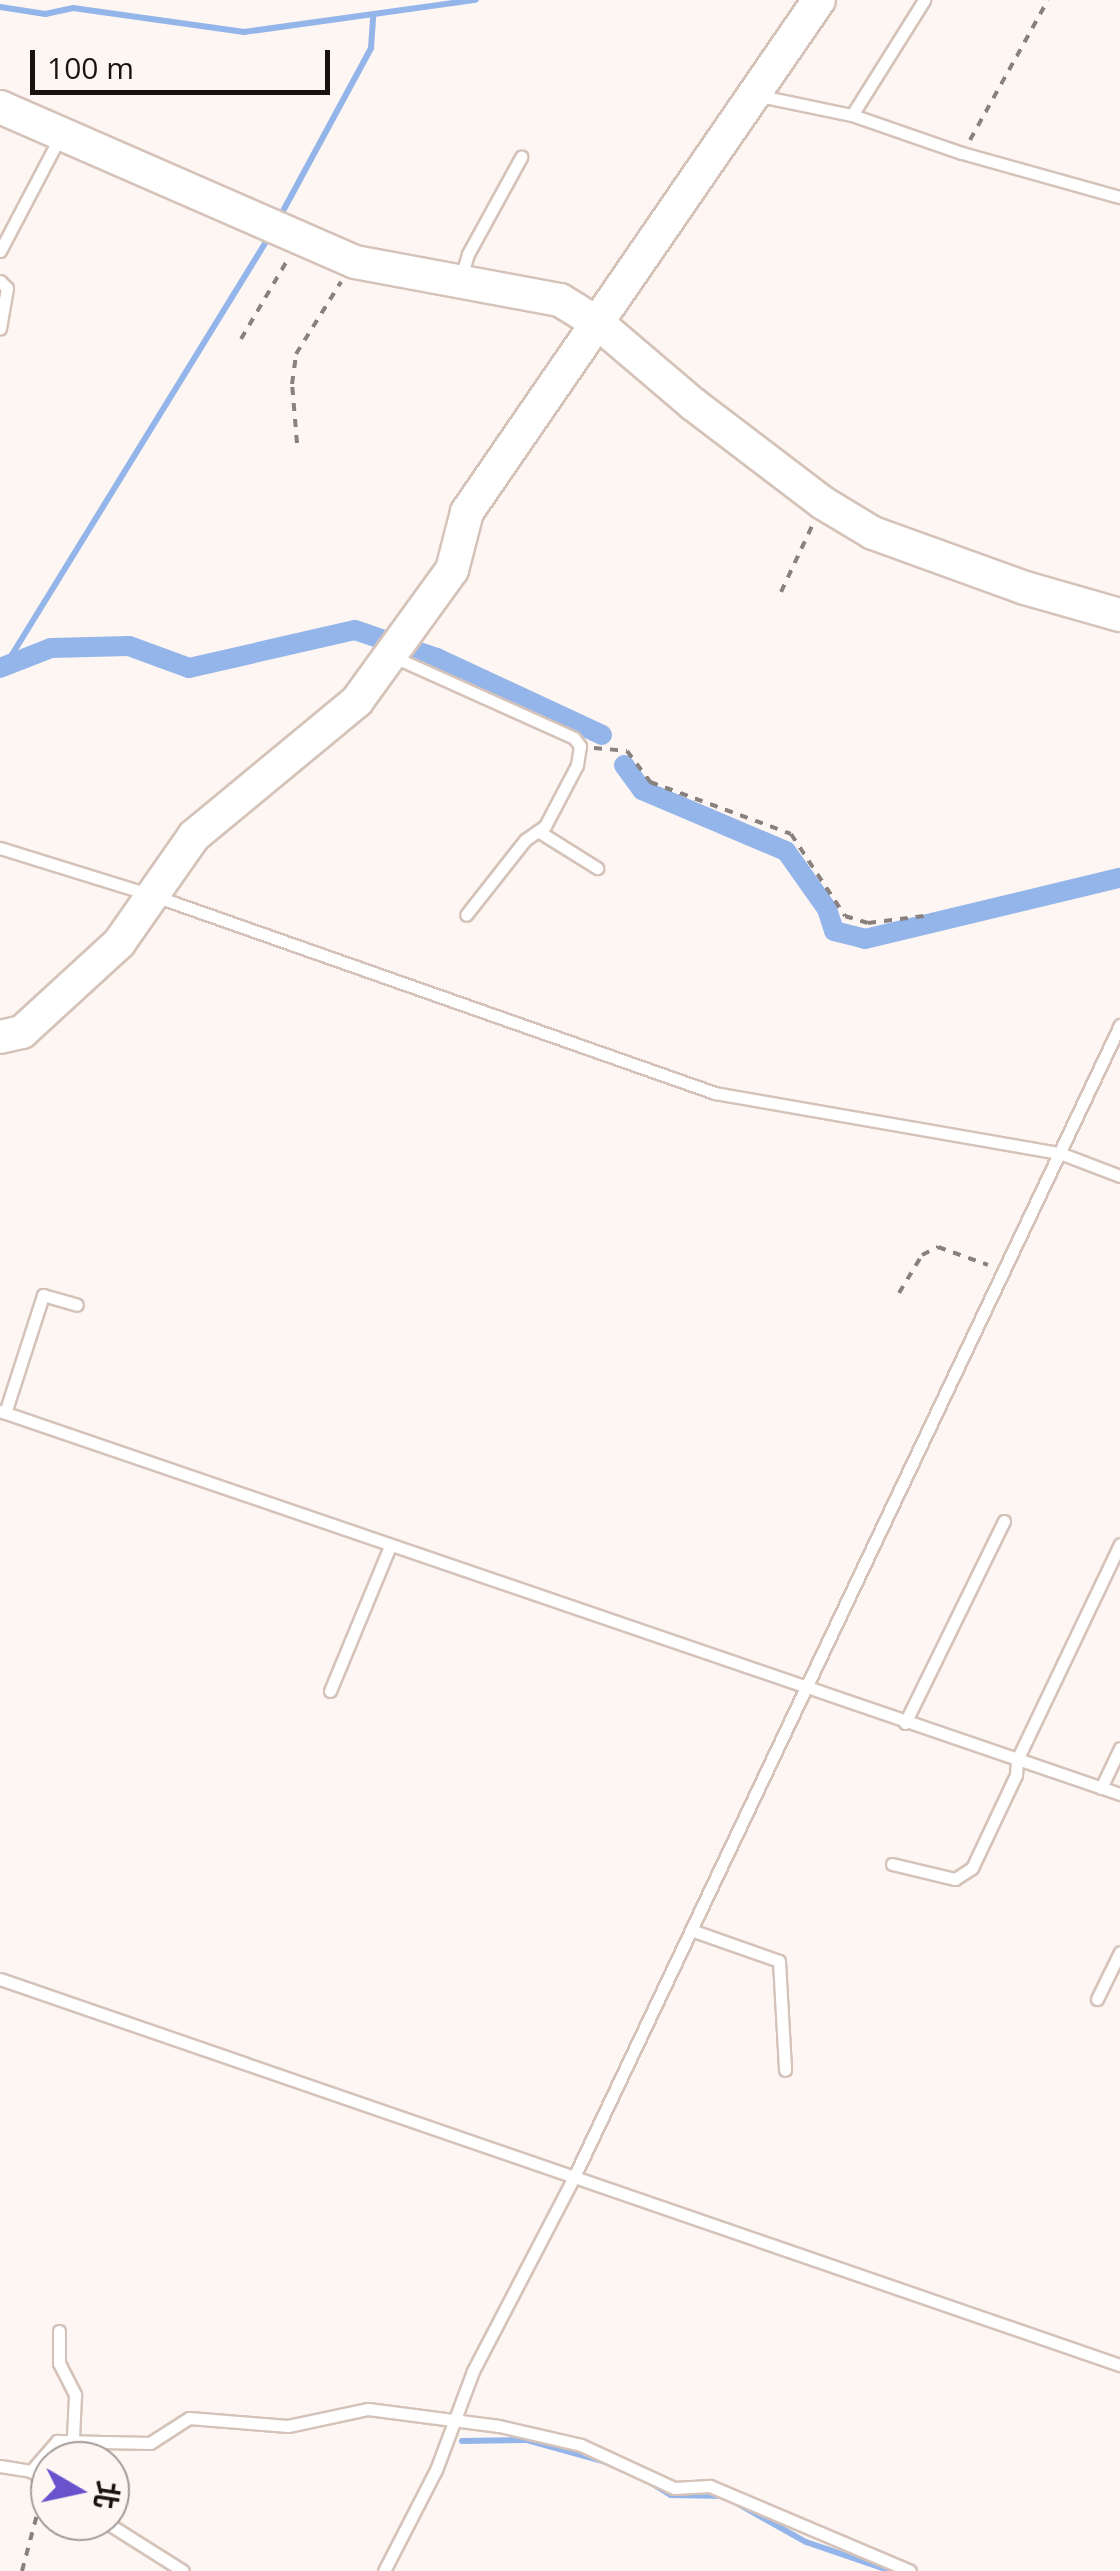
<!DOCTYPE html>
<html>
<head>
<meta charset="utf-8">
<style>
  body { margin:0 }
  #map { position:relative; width:1120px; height:2571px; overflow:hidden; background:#fef6f2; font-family:"Open Sans","Noto Sans TC",sans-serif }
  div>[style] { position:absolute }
  .stream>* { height:6px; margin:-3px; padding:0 3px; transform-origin:3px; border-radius:3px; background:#94b5ea }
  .canal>* { height:20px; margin:-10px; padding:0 10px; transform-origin:10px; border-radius:10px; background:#94b5ea }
  .path>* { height:4px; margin-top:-2px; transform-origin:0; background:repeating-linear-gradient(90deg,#88817d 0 8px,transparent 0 16px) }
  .roads { filter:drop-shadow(2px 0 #d5c3b9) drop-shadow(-2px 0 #d5c3b9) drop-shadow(0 2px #d5c3b9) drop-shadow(0 -2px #d5c3b9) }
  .lane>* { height:11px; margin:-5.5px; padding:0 5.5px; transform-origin:5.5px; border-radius:5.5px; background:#fff }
  .secondary>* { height:32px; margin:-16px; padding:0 16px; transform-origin:16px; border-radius:16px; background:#fff }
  span { translate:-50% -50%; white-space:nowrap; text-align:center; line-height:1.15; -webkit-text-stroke:8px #fef6f2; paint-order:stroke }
  .north { position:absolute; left:30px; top:2441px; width:100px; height:100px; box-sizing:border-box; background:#fef6f2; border:2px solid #a29b98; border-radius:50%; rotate:99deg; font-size:28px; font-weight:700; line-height:40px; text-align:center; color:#191310 }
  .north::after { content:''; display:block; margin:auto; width:35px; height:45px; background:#6853cc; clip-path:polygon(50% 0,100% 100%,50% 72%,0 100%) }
  .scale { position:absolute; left:30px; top:50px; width:300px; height:45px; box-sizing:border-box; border:5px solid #191310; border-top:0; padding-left:12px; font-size:30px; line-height:35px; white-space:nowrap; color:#191310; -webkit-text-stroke:8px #fef6f2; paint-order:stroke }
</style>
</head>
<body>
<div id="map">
  <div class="stream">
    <div style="left:0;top:7px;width:46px;rotate:8.8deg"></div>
    <div style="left:45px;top:14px;width:29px;rotate:-12deg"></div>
    <div style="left:73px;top:8px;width:173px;rotate:8deg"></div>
    <div style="left:244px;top:32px;width:234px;rotate:-7.9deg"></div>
    <div style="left:283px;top:211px;width:185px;rotate:-61.6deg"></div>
    <div style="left:371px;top:48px;width:31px;rotate:-86deg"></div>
    <div style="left:5px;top:666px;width:496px;rotate:-58.4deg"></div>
    <div style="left:462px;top:2441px;width:65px;rotate:-0.9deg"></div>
    <div style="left:527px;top:2440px;width:89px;rotate:15.6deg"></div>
    <div style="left:651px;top:2483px;width:23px;rotate:31deg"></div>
    <div style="left:671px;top:2495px;width:53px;rotate:1.1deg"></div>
    <div style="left:724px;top:2496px;width:94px;rotate:29.3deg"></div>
    <div style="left:806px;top:2542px;width:90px;rotate:18.8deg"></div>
  </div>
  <div class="canal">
    <div style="left:0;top:668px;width:55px;rotate:-21.4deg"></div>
    <div style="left:51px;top:648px;width:78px;rotate:-1.5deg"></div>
    <div style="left:129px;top:646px;width:64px;rotate:20.1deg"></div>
    <div style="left:189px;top:668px;width:170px;rotate:-12.9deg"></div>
    <div style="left:355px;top:630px;width:87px;rotate:18.9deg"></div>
    <div style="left:437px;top:658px;width:182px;rotate:25deg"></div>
    <div style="left:624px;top:765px;width:31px;rotate:54deg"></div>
    <div style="left:642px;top:790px;width:156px;rotate:23deg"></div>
    <div style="left:786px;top:851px;width:71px;rotate:54.7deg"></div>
    <div style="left:827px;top:909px;width:23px;rotate:72deg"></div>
    <div style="left:834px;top:931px;width:32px;rotate:14deg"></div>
    <div style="left:865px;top:939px;width:262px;rotate:-13.5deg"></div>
  </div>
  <div class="path">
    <div style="left:970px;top:140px;width:160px;rotate:-60.9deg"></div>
    <div style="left:241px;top:339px;width:91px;rotate:-59.5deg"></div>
    <div style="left:297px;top:443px;width:59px;rotate:-94.8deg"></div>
    <div style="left:292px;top:384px;width:30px;rotate:-82deg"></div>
    <div style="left:296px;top:354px;width:85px;rotate:-58deg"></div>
    <div style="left:781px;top:592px;width:73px;rotate:-64.8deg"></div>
    <div style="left:594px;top:748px;width:33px;rotate:5deg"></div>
    <div style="left:627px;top:751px;width:39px;rotate:53deg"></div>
    <div style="left:650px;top:782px;width:150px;rotate:20.2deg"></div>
    <div style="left:791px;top:834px;width:98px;rotate:56.6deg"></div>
    <div style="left:845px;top:916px;width:24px;rotate:17deg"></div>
    <div style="left:868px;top:923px;width:64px;rotate:-7.2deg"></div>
    <div style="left:899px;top:1293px;width:44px;rotate:-58.8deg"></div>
    <div style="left:922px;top:1255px;width:18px;rotate:-27deg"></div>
    <div style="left:938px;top:1247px;width:53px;rotate:19.8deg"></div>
    <div style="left:22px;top:2571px;width:78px;rotate:-75.1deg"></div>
  </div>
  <div class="roads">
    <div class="lane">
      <div style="left:760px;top:96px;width:94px;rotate:11.7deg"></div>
      <div style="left:852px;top:115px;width:116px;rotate:19.1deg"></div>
      <div style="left:962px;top:153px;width:164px;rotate:15.6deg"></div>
      <div style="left:852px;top:115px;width:136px;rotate:-57.9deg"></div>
      <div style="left:0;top:251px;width:131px;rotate:-62.3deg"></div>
      <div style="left:461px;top:278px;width:25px;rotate:-74deg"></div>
      <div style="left:468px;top:254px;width:111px;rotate:-61.3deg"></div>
      <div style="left:0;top:281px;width:10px;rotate:45deg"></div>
      <div style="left:7px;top:288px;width:41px;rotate:99.9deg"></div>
      <div style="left:394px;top:657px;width:197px;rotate:24.2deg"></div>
      <div style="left:574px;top:738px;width:10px;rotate:53deg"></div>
      <div style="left:580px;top:746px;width:19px;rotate:99deg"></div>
      <div style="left:577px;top:765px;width:69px;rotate:117.7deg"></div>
      <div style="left:545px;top:826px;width:24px;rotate:145deg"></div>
      <div style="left:525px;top:840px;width:95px;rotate:128.2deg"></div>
      <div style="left:538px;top:831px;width:70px;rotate:32.1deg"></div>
      <div style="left:0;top:848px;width:159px;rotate:17.2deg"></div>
      <div style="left:152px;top:895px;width:597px;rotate:19.38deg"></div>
      <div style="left:715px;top:1093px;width:350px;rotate:9.9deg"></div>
      <div style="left:1060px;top:1153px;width:64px;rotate:21deg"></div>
      <div style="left:0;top:1411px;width:1184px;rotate:18.88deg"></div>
      <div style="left:5px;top:1413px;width:124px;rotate:-72.1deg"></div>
      <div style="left:43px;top:1295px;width:35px;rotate:16deg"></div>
      <div style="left:330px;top:1691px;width:157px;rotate:-67.5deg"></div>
      <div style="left:905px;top:1723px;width:225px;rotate:-63.9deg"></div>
      <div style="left:1101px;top:1788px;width:44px;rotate:-64.6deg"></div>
      <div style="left:892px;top:1864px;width:65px;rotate:13.4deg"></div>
      <div style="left:955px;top:1879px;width:20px;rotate:-33deg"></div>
      <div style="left:972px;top:1868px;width:103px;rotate:-64.7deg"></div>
      <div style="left:1016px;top:1775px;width:15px;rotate:-86deg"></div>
      <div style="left:1017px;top:1760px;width:239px;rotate:-64.5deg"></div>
      <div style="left:691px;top:1930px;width:93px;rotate:19.4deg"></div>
      <div style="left:779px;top:1961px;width:109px;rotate:86.8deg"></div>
      <div style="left:0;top:1979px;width:1185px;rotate:19.02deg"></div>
      <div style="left:1097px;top:1999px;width:52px;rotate:-63.9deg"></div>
      <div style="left:59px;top:2331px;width:32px;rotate:90deg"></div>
      <div style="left:59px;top:2363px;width:36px;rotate:63deg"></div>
      <div style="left:75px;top:2395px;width:43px;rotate:92.7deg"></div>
      <div style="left:0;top:2466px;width:31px;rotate:9deg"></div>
      <div style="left:31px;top:2471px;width:24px;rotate:36deg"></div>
      <div style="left:31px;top:2471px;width:40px;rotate:-49deg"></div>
      <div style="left:57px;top:2441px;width:93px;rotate:1.2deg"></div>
      <div style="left:150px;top:2443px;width:46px;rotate:-32.7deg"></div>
      <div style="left:189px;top:2418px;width:99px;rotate:4.6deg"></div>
      <div style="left:288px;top:2426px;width:82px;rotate:-12deg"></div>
      <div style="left:368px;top:2409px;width:132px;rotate:7.4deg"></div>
      <div style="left:499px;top:2426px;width:84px;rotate:13deg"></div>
      <div style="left:581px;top:2445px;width:102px;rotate:24.8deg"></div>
      <div style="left:674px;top:2488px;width:36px;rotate:-3deg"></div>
      <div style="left:710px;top:2486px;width:217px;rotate:23deg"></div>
      <div style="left:104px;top:2521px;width:93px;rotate:32.3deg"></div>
      <div style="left:384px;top:2571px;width:114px;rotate:-62.8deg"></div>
      <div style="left:436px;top:2470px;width:106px;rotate:-69.5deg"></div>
      <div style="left:473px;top:2371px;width:219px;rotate:-62.5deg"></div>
      <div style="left:574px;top:2177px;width:1275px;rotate:-64.64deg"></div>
    </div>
    <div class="secondary">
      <div style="left:0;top:107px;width:387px;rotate:23.6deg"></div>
      <div style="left:355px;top:262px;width:208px;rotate:10.5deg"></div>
      <div style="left:560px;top:300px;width:46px;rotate:31.6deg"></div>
      <div style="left:599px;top:324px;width:123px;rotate:40.4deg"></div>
      <div style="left:693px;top:404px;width:163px;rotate:37.3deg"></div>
      <div style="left:823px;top:503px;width:58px;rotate:31deg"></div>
      <div style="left:873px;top:533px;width:162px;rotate:19.9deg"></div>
      <div style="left:1025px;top:588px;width:99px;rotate:15.9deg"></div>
      <div style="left:0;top:1037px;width:23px;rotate:-13deg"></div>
      <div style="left:22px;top:1032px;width:132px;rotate:-42.5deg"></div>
      <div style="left:119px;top:943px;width:131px;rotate:-55deg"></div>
      <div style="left:194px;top:836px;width:212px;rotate:-39.6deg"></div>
      <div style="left:357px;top:701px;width:162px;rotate:-54.1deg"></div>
      <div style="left:452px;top:570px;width:60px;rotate:-75.5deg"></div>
      <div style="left:467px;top:512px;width:621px;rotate:-55.49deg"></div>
    </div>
  </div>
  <div class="north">北</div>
  <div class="scale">100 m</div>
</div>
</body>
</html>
